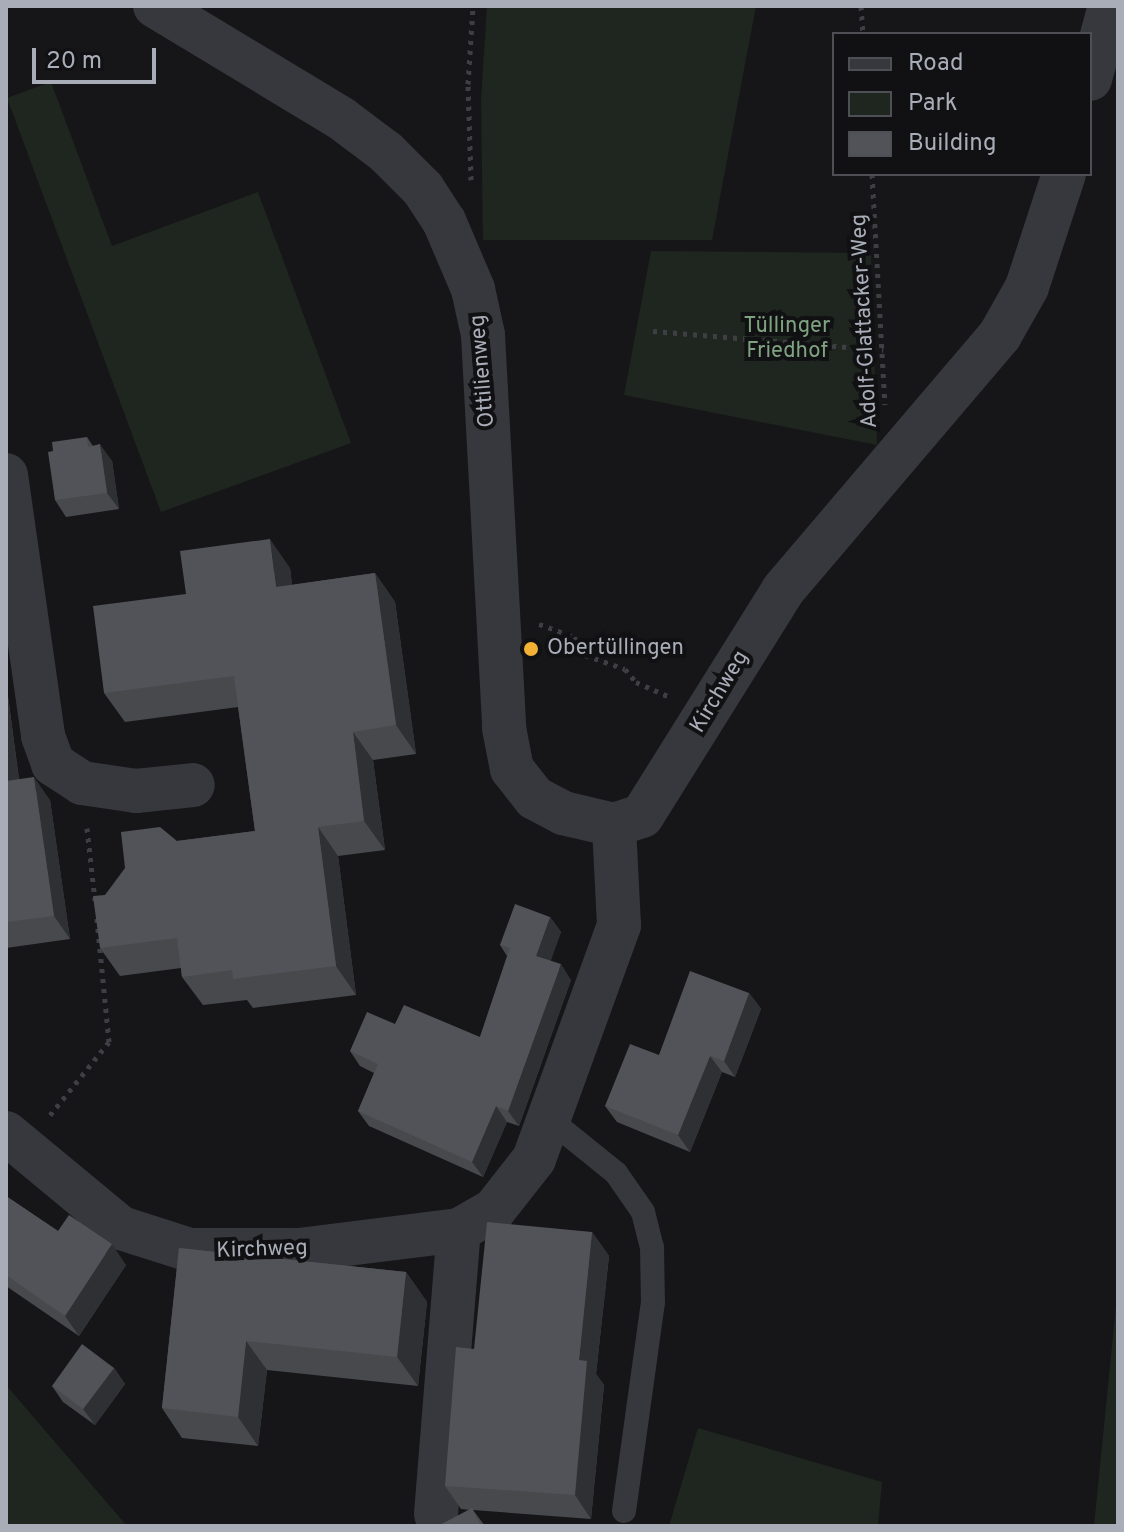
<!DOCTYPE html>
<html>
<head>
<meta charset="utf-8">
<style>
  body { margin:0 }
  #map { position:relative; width:1124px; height:1532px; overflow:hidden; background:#161618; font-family:Overpass,sans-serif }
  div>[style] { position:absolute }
  .green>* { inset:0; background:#1e261f }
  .path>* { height:5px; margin-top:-2.5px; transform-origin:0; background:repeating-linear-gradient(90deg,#3d3f44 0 4px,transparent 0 10px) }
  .lane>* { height:24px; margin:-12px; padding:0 12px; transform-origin:12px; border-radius:12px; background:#37383d }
  .street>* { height:44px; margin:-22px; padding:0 22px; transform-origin:22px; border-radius:22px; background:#37383d }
  .wall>* { inset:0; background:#47494d }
  .shaded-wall>* { inset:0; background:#2f3033 }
  .building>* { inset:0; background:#525359 }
  .dots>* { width:22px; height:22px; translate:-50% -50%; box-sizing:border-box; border:4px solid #111113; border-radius:50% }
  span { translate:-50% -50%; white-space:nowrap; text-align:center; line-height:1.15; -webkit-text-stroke:8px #111113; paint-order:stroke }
  .street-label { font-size:22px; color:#a8adb8 }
  .park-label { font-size:22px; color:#7fa381 }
  .poi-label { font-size:22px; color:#a8adb8 }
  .left { translate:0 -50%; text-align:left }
  .frame { position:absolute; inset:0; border:8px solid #a8adb8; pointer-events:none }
  .legend { position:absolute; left:832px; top:32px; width:260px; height:144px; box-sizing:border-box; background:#111113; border:2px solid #4d4f55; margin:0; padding:10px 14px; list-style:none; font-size:24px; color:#a8adb8 }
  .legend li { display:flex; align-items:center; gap:16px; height:40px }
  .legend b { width:40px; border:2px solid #4d4f55 }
  .scale { position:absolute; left:32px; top:48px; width:124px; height:36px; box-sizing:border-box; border:4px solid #a8adb8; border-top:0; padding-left:10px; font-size:24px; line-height:28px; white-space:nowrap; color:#a8adb8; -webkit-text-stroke:6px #111113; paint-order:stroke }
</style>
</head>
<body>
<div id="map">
  <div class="green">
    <div style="clip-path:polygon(487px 6px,756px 6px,712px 240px,483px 240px,481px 101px)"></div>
    <div style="clip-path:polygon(51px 82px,112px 246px,258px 192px,351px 443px,161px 512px,7px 98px)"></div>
    <div style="clip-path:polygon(651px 251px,871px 253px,877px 445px,624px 395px)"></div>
    <div style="clip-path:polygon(1118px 1286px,1118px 1526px,1094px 1526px)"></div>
    <div style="clip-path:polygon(6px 1385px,127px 1526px,6px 1526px)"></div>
    <div style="clip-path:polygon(698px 1428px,882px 1482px,878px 1526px,669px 1526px)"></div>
  </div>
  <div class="path">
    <div style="left:861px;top:6px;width:28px;rotate:86deg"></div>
    <div style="left:872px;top:174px;width:231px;rotate:86.8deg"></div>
    <div style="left:471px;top:180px;width:96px;rotate:-91.8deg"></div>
    <div style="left:468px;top:84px;width:78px;rotate:-86.3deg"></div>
    <div style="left:653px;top:331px;width:231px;rotate:4.7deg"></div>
    <div style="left:539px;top:624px;width:37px;rotate:20deg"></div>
    <div style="left:574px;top:637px;width:21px;rotate:59deg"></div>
    <div style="left:585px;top:655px;width:42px;rotate:19.3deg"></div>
    <div style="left:625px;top:669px;width:17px;rotate:50deg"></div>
    <div style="left:636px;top:682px;width:36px;rotate:24deg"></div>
    <div style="left:87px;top:828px;width:73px;rotate:83.7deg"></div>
    <div style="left:50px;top:1115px;width:94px;rotate:-51.1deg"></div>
    <div style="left:109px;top:1042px;width:124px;rotate:-95.6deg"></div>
  </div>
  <div class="lane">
    <div style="left:549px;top:1119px;width:86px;rotate:38.9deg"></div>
    <div style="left:616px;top:1173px;width:47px;rotate:55.3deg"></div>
    <div style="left:643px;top:1212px;width:36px;rotate:76deg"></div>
    <div style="left:652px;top:1247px;width:55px;rotate:89deg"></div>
    <div style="left:653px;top:1302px;width:211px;rotate:97.9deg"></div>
  </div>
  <div class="street">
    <div style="left:155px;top:6px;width:218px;rotate:31.1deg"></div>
    <div style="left:342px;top:119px;width:55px;rotate:36.9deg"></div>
    <div style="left:386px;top:152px;width:52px;rotate:45deg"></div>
    <div style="left:423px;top:189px;width:38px;rotate:57deg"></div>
    <div style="left:444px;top:221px;width:74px;rotate:66.9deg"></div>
    <div style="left:473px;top:289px;width:47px;rotate:77.7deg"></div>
    <div style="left:483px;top:335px;width:394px;rotate:86.9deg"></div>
    <div style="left:504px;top:728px;width:42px;rotate:79deg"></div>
    <div style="left:512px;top:769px;width:37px;rotate:52deg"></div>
    <div style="left:535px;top:798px;width:32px;rotate:28deg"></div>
    <div style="left:563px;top:813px;width:52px;rotate:13.2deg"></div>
    <div style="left:1090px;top:79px;width:76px;rotate:-74.7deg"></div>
    <div style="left:6px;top:475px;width:264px;rotate:81.9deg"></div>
    <div style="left:43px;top:736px;width:30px;rotate:70deg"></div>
    <div style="left:53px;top:764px;width:35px;rotate:33deg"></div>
    <div style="left:82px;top:783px;width:55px;rotate:8.4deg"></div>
    <div style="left:136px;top:791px;width:57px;rotate:-6deg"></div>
    <div style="left:614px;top:825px;width:29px;rotate:-18deg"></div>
    <div style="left:642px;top:816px;width:266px;rotate:-58deg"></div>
    <div style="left:783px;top:590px;width:335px;rotate:-49.6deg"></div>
    <div style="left:1000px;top:335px;width:55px;rotate:-60.6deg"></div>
    <div style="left:1027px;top:287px;width:119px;rotate:-71.9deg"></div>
    <div style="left:6px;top:1133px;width:149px;rotate:39.6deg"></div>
    <div style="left:121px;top:1228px;width:72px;rotate:17.7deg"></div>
    <div style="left:190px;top:1250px;width:109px"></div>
    <div style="left:299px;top:1250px;width:161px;rotate:-7.1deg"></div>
    <div style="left:459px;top:1230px;width:40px;rotate:-29.7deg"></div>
    <div style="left:494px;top:1210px;width:65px;rotate:-51.9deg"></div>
    <div style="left:534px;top:1159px;width:249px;rotate:-70deg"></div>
    <div style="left:619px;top:925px;width:100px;rotate:-92.9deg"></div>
    <div style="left:436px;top:1514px;width:285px;rotate:-85.4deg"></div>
  </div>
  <div class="wall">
    <div style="clip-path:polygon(87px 437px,93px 446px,112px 461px,119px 509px,66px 517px,55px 500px,53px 451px)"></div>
    <div style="clip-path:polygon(290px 568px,292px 585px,375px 573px,395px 602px,416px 754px,373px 760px,385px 850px,338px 856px,356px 995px,253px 1008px,247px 1000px,203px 1005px,182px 977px,181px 968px,120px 976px,100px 948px,105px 895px,177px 841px,255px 831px,238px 707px,125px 722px,104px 693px,186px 594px)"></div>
    <div style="clip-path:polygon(6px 681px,19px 779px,50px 800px,70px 939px,6px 948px)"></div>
    <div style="clip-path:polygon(550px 917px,561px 932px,550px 961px,571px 980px,519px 1126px,507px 1122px,483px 1177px,369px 1126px,358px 1111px,374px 1073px,360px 1066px,350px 1051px,395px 1024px,480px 1037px,507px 956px,500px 945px)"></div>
    <div style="clip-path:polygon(749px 993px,761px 1009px,735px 1077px,722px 1072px,690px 1152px,617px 1122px,605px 1106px,659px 1055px)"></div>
    <div style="clip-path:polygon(6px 1196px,58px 1231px,126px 1265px,79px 1336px,6px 1286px)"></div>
    <div style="clip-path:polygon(592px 1232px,609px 1256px,596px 1374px,604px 1385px,591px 1519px,473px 1510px,485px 1526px,438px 1526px,470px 1510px,461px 1509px,445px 1486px,474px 1349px)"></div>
    <div style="clip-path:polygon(179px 1248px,406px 1272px,427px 1302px,418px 1386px,267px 1370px,258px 1446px,182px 1438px,162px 1408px)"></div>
    <div style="clip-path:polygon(114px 1368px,125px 1384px,95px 1425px,63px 1402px,52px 1386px)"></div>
  </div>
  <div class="shaded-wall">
    <div style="clip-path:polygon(100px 444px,112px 461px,119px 509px,107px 493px)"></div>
    <div style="clip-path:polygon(270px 539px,290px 568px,296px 616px,276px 587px)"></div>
    <div style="clip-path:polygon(375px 573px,395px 602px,416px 754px,396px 725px)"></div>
    <div style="clip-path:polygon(6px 681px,22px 804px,6px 782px)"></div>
    <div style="clip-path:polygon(353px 732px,373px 760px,385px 850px,364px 821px)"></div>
    <div style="clip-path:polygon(34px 777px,50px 800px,70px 939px,54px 916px)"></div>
    <div style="clip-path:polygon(318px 827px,338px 856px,356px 995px,336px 966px)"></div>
    <div style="clip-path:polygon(550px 917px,561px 932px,547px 972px,536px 956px)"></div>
    <div style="clip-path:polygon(561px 964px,571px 980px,519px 1126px,508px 1111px)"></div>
    <div style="clip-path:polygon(749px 993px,761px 1009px,735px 1077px,724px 1061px)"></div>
    <div style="clip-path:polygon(710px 1056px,722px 1072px,690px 1152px,678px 1135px)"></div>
    <div style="clip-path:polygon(496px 1106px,507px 1122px,483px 1177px,472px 1162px)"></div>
    <div style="clip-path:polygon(592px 1232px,609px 1256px,596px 1374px,604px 1385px,591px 1519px,575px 1495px,579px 1360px)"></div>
    <div style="clip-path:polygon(112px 1244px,126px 1265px,79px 1336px,65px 1316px)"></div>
    <div style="clip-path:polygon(406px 1272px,427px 1302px,418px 1386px,397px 1357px)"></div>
    <div style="clip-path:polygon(246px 1341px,267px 1370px,258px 1446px,238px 1417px)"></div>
    <div style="clip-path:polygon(114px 1368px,125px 1384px,95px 1425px,83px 1409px)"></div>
  </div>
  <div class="building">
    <div style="clip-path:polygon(87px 437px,88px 447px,100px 444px,107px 493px,55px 500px,48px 452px,53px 451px,52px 442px)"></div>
    <div style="clip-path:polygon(270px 539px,276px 587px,375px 573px,396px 725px,353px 732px,364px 821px,318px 827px,336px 966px,233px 979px,232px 970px,182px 977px,177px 938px,100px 948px,93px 896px,105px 895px,125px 868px,121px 832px,160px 827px,177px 841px,255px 831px,234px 676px,104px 693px,93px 606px,186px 594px,180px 551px)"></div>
    <div style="clip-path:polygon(34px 777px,54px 916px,6px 922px,6px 781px)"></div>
    <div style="clip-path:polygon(515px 904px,550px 917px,536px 956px,561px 964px,508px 1111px,496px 1106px,472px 1162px,358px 1111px,378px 1064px,350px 1051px,367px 1012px,395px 1024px,404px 1005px,480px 1037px,510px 948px,500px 945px)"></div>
    <div style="clip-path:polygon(690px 971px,749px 993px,724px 1061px,710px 1056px,678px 1135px,605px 1106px,630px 1044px,659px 1055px)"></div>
    <div style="clip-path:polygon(6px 1196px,58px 1231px,69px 1215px,112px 1244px,65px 1316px,6px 1275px)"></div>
    <div style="clip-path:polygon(487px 1222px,592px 1232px,579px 1360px,587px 1361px,575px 1495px,445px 1486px,456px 1347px,474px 1349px)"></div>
    <div style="clip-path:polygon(179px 1248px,406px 1272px,397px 1357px,246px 1341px,238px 1417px,162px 1408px)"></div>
    <div style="clip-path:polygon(82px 1344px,114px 1368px,83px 1409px,52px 1386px)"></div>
    <div style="clip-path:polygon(472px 1508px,481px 1526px,438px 1526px)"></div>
  </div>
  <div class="dots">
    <div style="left:531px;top:649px;background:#f2b134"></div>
  </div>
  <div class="street-label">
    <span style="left:865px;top:321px;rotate:-93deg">Adolf-Glattacker-Weg</span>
    <span style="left:483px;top:371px;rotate:-95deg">Ottilienweg</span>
    <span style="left:720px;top:692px;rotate:-59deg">Kirchweg</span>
    <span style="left:262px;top:1250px;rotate:-2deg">Kirchweg</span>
  </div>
  <div class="park-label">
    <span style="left:787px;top:339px">Tüllinger<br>Friedhof</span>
  </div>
  <div class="poi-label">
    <span class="left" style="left:547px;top:649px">Obertüllingen</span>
  </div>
  <div class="frame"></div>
  <ul class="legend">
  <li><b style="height:10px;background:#37383d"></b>Road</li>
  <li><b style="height:22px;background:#1e261f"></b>Park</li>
  <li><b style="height:22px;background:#525359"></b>Building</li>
  </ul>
  <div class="scale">20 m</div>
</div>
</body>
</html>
